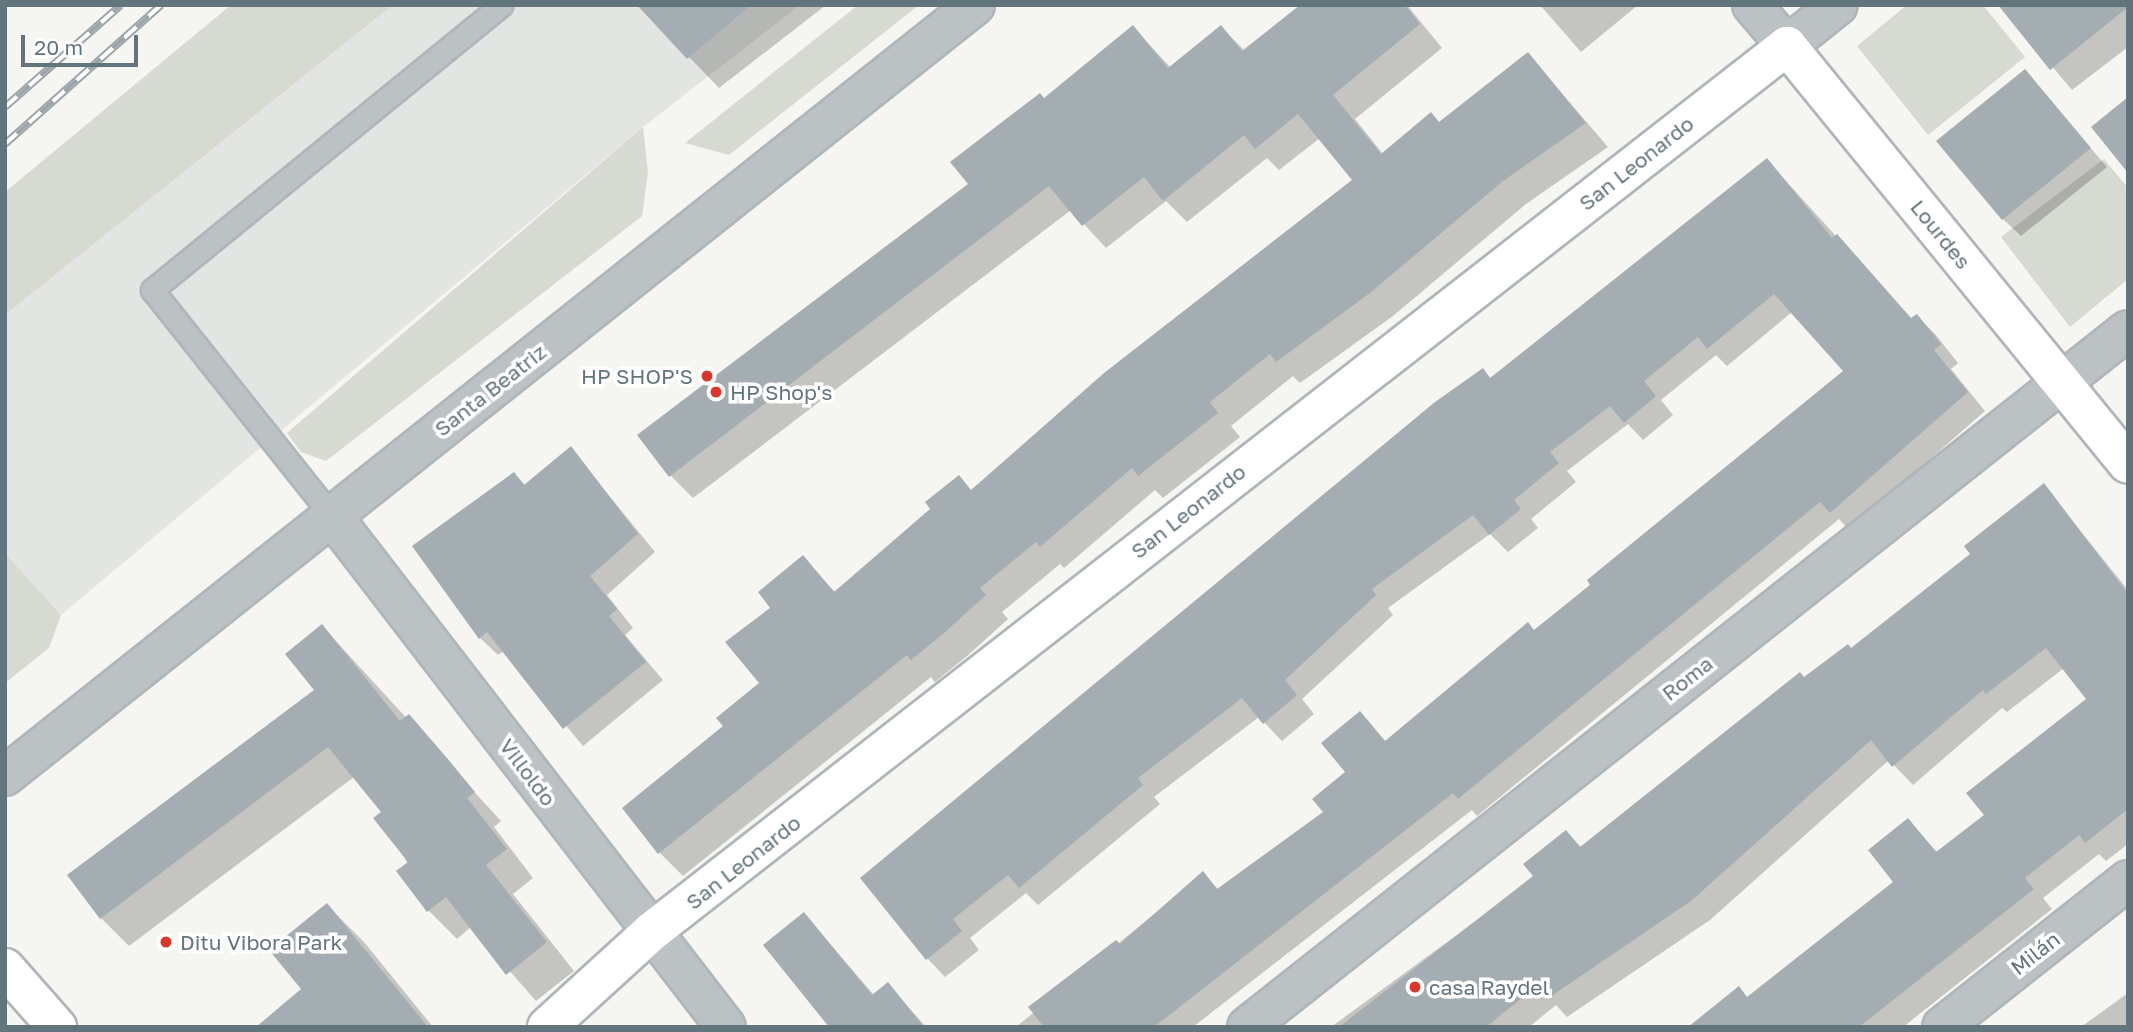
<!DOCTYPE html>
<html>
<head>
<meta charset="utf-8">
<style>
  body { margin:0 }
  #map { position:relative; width:2133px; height:1032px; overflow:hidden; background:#f5f5f2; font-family:"Golos Text",sans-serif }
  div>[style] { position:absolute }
  .built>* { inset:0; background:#e3e5e3 }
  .green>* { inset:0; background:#d6dad1 }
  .shadow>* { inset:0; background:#0003 }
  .building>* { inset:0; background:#a4aeb2 }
  .roads { filter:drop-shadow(2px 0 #afb6b9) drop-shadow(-2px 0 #afb6b9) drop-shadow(0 2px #afb6b9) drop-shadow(0 -2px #afb6b9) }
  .lane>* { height:21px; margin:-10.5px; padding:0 10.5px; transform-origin:10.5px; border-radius:10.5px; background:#bcc2c4 }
  .street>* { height:38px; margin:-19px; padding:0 19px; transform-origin:19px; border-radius:19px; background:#bcc2c4 }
  .secondary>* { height:38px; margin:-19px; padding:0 19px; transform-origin:19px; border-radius:19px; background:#fff }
  .primary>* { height:38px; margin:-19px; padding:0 19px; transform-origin:19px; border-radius:19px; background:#fff }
  .rail>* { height:8px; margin-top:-4px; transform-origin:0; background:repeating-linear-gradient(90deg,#fff 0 16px,#9ca5a9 0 32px); box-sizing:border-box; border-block:2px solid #9ca5a9 }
  .dots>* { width:19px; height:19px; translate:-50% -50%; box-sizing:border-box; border:4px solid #fff; border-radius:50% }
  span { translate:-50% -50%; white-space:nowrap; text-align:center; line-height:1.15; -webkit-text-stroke:7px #fff; paint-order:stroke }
  .street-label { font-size:21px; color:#62757c }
  .poi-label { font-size:21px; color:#62757c }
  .right { translate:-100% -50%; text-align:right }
  .left { translate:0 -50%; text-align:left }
  .frame { position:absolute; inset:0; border:7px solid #62757c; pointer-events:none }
  .scale { position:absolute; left:21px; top:35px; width:117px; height:32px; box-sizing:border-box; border:4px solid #62757c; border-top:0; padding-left:9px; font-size:21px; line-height:24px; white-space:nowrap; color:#62757c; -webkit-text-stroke:5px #fff; paint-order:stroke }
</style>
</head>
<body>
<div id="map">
  <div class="built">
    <div style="clip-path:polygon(393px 5px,800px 5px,643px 127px,61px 615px,5px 553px,5px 315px)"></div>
  </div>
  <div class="green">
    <div style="clip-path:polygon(231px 5px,393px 5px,5px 315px,5px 192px)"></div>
    <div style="clip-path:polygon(858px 5px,919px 5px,729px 155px,685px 143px)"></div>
    <div style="clip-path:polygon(1907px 5px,1983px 5px,2025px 57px,1928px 135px,1857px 46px)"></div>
    <div style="clip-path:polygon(643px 127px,648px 172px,642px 216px,326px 461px,301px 452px,287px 433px)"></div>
    <div style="clip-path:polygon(2104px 159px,2128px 188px,2128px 279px,2070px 327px,2001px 237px)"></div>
    <div style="clip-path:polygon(5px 553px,61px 615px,49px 648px,5px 683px)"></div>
  </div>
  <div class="shadow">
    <div style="clip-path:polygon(639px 5px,826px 5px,719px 88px)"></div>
    <div style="clip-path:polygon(1302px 5px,1407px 5px,1442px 48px,1355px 119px,1383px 154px,1440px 124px,1528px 54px,1608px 147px,1526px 204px,1393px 316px,1300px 383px,1293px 376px,1231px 426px,1240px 437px,1163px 498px,1155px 490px,1064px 568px,1060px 564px,1002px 612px,1008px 619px,967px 656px,935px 682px,931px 677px,683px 876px,660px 853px,726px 726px,761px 684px,772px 608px,803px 558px,836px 593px,933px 509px,959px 477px,972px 491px,1354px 180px,1320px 138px,1279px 170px,1267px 158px,1187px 222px,1166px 201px,1106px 248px,1071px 210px,693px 498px,670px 475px,971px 184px,1045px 100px,1133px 27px,1171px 68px,1221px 27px,1245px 51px)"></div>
    <div style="clip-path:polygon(1540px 5px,1638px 5px,1581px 52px)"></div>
    <div style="clip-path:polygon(2000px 5px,2128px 5px,2128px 47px,2072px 90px)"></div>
    <div style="clip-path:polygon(2025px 72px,2107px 167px,2021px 236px,2003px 219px)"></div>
    <div style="clip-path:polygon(1767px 160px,1912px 320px,1917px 316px,1935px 334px,1958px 363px,1951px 369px,1985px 411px,1849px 530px,1839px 519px,1477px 816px,1472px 810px,1193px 1027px,1016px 1027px,1203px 874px,1219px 890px,1325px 812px,1348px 772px,1360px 713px,1386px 742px,1535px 631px,1845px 371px,1792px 312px,1727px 366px,1716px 355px,1661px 400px,1673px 415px,1643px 440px,1628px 424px,1567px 471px,1576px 482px,1531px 519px,1538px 528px,1508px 552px,1490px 534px,1388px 608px,1393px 615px,1302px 699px,1314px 714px,1282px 741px,1259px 717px,1154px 797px,1160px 804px,1038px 905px,1026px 893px,970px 938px,979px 950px,945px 977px,927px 958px,862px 878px)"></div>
    <div style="clip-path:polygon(571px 449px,655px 552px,607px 595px,633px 628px,625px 635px,663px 680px,583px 746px,504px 651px,498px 655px,480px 638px,514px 474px,526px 486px)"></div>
    <div style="clip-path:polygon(2044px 486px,2128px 590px,2128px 844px,2106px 861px,2099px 854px,2043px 898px,2052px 909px,1903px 1027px,1709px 1027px,1896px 882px,1908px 820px,1938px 853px,1986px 815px,2089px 699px,2064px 668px,2007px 712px,2002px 708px,1913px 785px,1889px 760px,1710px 920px,1567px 1017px,1556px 1005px,1529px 1027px,1331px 1027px,1536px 877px,1566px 832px,1582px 848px,1852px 650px,1972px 554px)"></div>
    <div style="clip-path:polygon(322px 626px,501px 821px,494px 827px,533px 878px,513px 894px,574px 971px,536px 1001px,471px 927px,457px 939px,429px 911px,384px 812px,354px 777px,129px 946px,101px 918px,316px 690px)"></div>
    <div style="clip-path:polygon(327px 905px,364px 942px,433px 1027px,259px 1027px,303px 989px)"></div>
    <div style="clip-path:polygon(804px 914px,874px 995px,888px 984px,926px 1027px,831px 1027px)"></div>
    <div style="clip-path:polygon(2128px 993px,2128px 1027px,2081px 1027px)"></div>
  </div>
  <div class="building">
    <div style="clip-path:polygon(637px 5px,751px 5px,687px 59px)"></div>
    <div style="clip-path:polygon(1300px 5px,1405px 5px,1420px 24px,1333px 95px,1381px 154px,1431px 112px,1439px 122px,1528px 52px,1586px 123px,1503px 181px,1370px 293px,1276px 362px,1270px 354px,1210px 402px,1218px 413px,1138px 476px,1132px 468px,1040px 547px,1036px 542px,980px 588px,986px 595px,944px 633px,911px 660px,907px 655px,658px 854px,622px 808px,723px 726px,716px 718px,759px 683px,725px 642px,770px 608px,758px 592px,803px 555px,834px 592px,930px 509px,925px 502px,959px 475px,971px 490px,1104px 373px,1352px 180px,1298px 114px,1255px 149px,1244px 135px,1163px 201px,1144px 177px,1082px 226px,1049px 186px,669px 477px,637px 435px,968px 184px,950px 162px,1040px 93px,1044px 98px,1133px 25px,1168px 68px,1221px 25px,1242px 51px)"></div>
    <div style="clip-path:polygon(1998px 5px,2128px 5px,2128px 7px,2050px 70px)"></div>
    <div style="clip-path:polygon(2025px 69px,2091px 148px,2002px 220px,1936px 141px)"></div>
    <div style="clip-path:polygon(2128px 97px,2128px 173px,2091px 127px)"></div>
    <div style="clip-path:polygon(1767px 158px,1832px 238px,1837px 234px,1911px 318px,1917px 314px,1941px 344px,1934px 350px,1968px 392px,1830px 513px,1820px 502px,1458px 799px,1453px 793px,1154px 1027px,1044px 1027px,1028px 1007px,1116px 940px,1120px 944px,1203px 871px,1217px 889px,1323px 812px,1312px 799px,1345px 772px,1321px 743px,1360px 711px,1385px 741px,1528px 622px,1534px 630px,1590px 585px,1587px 580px,1843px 371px,1774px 294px,1707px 349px,1698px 337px,1644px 381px,1656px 396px,1624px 423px,1610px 406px,1550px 452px,1559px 463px,1514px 500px,1521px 509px,1489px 535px,1473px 515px,1372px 589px,1376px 595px,1285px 680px,1297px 695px,1263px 724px,1242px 698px,1138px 778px,1143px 785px,1019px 888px,1008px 875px,953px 919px,962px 931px,926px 960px,860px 878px,1435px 402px,1483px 368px,1490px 378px)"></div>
    <div style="clip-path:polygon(571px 446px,638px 534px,590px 576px,617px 609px,609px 616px,646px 662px,563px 729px,487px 632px,479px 639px,412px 546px,514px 472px,524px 485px)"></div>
    <div style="clip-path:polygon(2044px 483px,2128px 594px,2128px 809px,2085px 843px,2079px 835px,2025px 878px,2034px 889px,1859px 1027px,1688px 1027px,1739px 986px,1747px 997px,1893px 882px,1868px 850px,1908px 818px,1936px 852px,1984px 815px,1966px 793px,2086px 699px,2046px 648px,1986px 694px,1983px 690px,1892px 767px,1871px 740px,1691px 901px,1547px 999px,1537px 986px,1486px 1027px,1339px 1027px,1533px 876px,1523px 864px,1566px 830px,1580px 847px,1800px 672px,1804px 677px,1848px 644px,1851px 648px,1970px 554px,1964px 546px)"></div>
    <div style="clip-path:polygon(322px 624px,400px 721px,409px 714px,447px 758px,475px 792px,467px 798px,507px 849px,486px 865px,547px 942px,506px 975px,446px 897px,427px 912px,396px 871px,408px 862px,373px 818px,381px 812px,328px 747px,100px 919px,67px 875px,314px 690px,285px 654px)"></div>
    <div style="clip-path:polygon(327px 903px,428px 1027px,256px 1027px,301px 989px,269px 950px)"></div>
    <div style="clip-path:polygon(804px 912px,872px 995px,888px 982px,924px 1027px,829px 1027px,763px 945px)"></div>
  </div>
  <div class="roads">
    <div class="lane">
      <div style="left:332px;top:516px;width:289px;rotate:-128.5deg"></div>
      <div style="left:152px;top:290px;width:451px;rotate:-39.2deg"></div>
    </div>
    <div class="street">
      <div style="left:1752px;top:5px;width:54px;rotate:49.5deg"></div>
      <div style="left:1787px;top:46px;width:65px;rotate:-38.8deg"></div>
      <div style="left:332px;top:516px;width:645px;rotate:52.37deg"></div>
      <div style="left:5px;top:776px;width:1239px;rotate:-38.48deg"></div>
      <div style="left:1247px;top:1027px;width:1123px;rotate:-38.35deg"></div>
      <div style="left:1942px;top:1027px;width:237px;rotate:-38.3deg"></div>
    </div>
    <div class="secondary">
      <div style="left:547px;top:1027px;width:141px;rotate:-42.4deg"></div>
      <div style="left:651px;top:932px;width:1441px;rotate:-37.95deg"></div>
      <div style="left:1787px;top:46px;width:539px;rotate:50.79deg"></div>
    </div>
    <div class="primary">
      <div style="left:5px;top:968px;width:79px;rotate:48.6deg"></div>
    </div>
  </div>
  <div class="rail">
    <div style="left:5px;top:107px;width:154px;rotate:-41.3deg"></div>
    <div style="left:5px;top:144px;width:209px;rotate:-41.7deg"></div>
  </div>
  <div class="dots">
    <div style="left:707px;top:376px;background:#db362c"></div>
    <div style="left:716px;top:392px;background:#db362c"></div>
    <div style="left:166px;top:942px;background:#db362c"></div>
    <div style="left:1415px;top:987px;background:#db362c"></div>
  </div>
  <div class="street-label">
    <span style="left:1636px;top:163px;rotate:-38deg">San Leonardo</span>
    <span style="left:1941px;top:234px;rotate:51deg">Lourdes</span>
    <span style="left:490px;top:390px;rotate:-38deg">Santa Beatriz</span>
    <span style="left:1188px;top:511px;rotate:-38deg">San Leonardo</span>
    <span style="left:1687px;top:678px;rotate:-38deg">Roma</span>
    <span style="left:528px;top:772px;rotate:53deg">Villoldo</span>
    <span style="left:743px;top:862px;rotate:-38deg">San Leonardo</span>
    <span style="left:2035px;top:953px;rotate:-38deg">Milán</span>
  </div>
  <div class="poi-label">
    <span class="right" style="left:693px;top:376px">HP SHOP'S</span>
    <span class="left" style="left:730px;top:392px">HP Shop's</span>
    <span class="left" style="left:180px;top:942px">Ditu Vibora Park</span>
    <span class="left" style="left:1429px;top:987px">casa Raydel</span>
  </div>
  <div class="frame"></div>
  <div class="scale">20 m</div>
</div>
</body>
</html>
